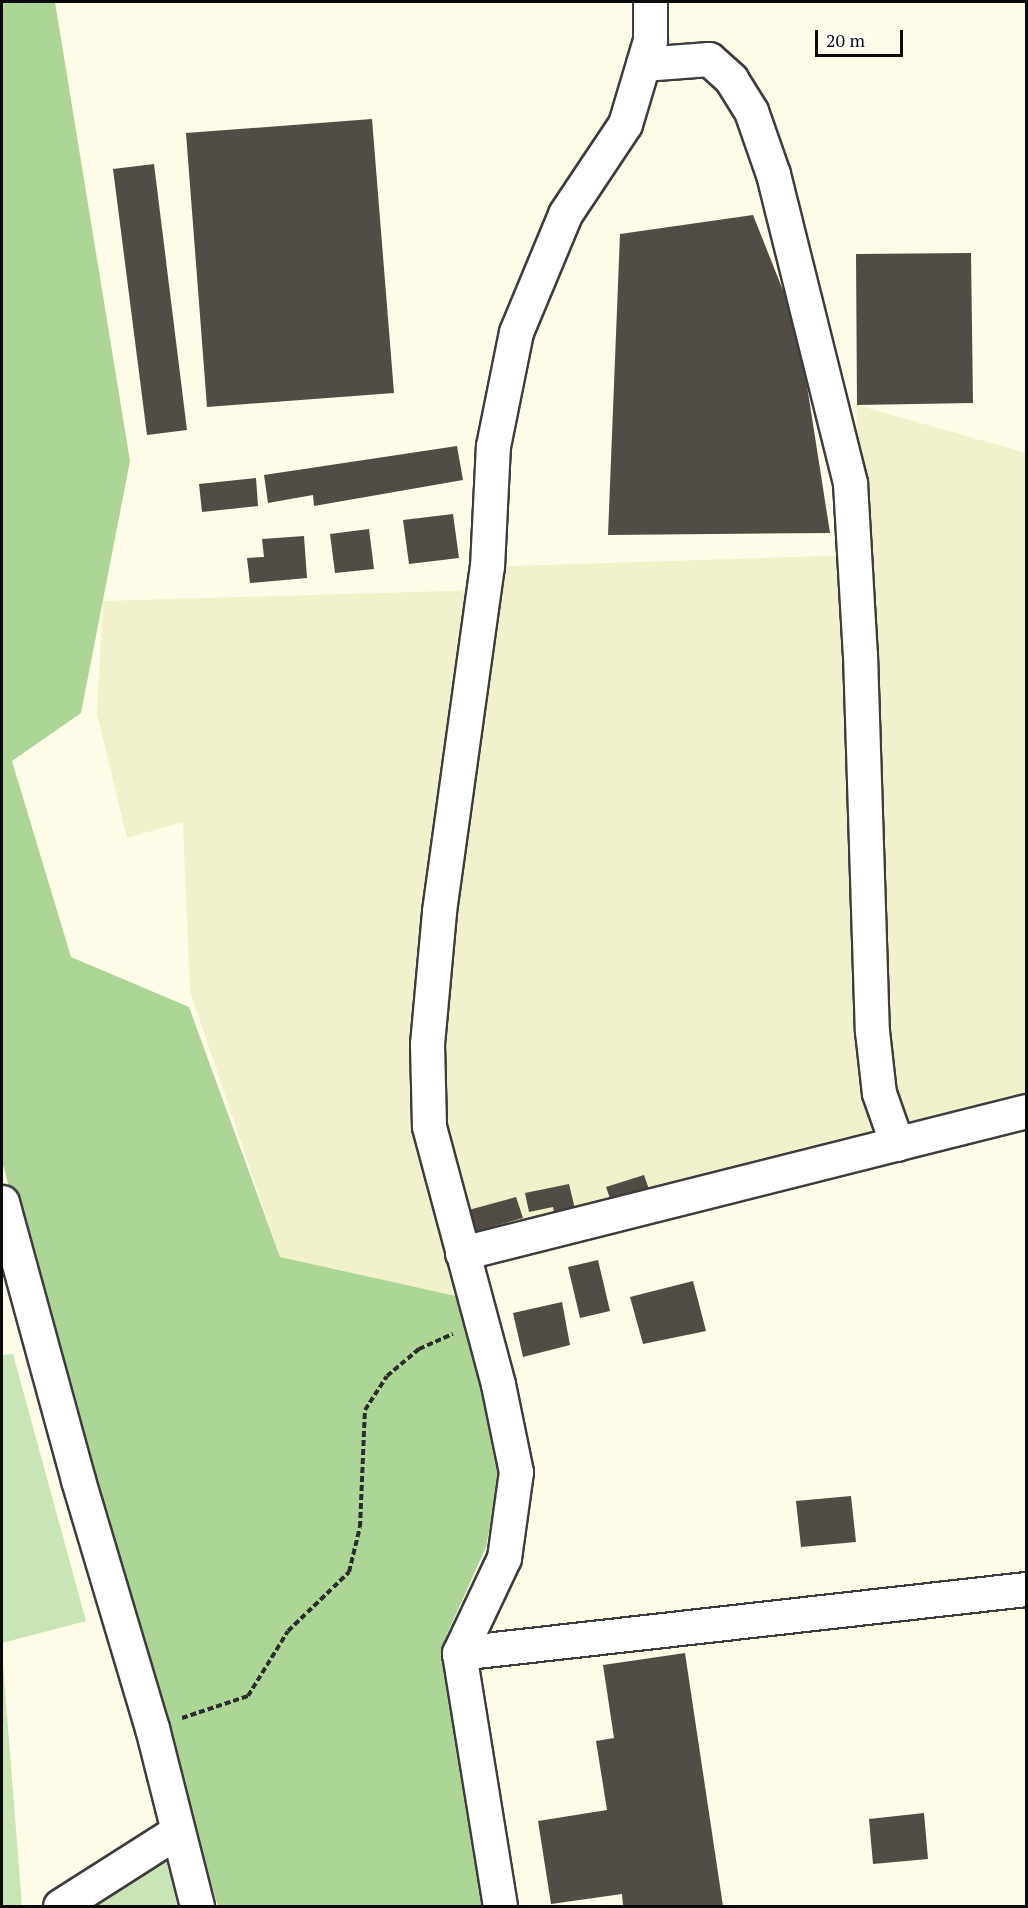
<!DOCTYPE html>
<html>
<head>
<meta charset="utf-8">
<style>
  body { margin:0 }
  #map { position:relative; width:1028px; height:1908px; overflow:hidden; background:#fefbe9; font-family:"PT Serif",serif }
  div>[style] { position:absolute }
  .farmland>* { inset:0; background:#f1f1cb }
  .green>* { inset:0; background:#cae5b5 }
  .forest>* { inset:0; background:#add596 }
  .building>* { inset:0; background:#524c47 }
  .path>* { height:4px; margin-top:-2px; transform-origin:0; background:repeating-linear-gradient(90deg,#2c2c2c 0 6px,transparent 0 9px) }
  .roads { filter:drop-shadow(2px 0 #3d3d3d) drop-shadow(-2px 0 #3d3d3d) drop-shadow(0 2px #3d3d3d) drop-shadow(0 -2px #3d3d3d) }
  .minor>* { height:33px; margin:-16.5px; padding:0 16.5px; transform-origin:16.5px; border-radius:16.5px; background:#fff }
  span { translate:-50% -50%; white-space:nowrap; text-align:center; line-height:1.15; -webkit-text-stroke:6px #fff; paint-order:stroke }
  .frame { position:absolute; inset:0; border:3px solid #0a0a0a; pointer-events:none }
  .scale { position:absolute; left:815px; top:30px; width:88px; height:27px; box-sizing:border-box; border:3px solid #0a0a0a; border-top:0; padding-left:8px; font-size:18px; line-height:21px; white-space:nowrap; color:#0a0a0a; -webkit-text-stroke:4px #fff; paint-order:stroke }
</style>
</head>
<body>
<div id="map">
  <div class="farmland">
    <div style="clip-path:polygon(857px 405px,1026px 453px,1026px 1111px,462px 1253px,465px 1298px,280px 1257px,190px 991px,183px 822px,127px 838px,97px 714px,103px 601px,484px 590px,487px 567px,854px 555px)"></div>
  </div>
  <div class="green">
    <div style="clip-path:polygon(13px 1354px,86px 1621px,2px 1643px,2px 1355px)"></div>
    <div style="clip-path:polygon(2px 1651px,22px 1906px,2px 1906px)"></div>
    <div style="clip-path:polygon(179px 1853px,194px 1906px,89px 1906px)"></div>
  </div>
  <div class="forest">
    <div style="clip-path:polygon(2px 2px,55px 2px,130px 461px,81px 713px,12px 761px,71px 957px,189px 1007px,280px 1257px,465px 1298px,499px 1475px,486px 1547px,447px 1634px,488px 1906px,218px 1906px,85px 1472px,2px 1161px)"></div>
  </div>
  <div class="building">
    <div style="clip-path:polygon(372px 119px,394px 393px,207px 407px,186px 133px)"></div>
    <div style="clip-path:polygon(154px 164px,187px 430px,147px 435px,113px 169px)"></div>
    <div style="clip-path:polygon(753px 215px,798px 328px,830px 533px,608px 535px,620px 234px)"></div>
    <div style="clip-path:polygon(971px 253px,973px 403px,857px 405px,856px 254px)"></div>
    <div style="clip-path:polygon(457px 446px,463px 480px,314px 506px,313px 495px,268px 503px,264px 475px)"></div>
    <div style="clip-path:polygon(256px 478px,258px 506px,202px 512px,199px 484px)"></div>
    <div style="clip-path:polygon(453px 514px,459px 558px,409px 564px,403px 520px)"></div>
    <div style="clip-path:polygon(369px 529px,374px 569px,335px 573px,330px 534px)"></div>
    <div style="clip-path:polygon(304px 536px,307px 578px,250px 583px,247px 558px,264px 557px,262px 539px)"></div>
    <div style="clip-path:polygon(644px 1175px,651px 1195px,613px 1207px,606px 1187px)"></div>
    <div style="clip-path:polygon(569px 1184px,576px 1213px,555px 1217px,553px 1207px,529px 1212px,525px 1193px)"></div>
    <div style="clip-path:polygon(516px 1197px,523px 1218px,471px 1233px,465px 1211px)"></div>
    <div style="clip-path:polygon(598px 1260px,610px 1311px,580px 1318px,568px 1267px)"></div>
    <div style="clip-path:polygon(693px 1281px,706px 1331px,643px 1344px,630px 1297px)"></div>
    <div style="clip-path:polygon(562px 1302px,570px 1345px,523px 1357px,513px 1313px)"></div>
    <div style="clip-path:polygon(851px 1496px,856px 1542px,801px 1547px,796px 1501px)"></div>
    <div style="clip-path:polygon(685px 1653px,723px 1906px,623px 1906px,622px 1894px,551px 1904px,538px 1821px,607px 1810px,596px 1741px,614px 1738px,603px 1665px)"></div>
    <div style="clip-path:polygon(924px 1813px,928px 1859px,873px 1864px,869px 1819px)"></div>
  </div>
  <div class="path">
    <div style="left:182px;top:1718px;width:70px;rotate:-18.4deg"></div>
    <div style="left:248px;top:1696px;width:76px;rotate:-58.4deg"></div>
    <div style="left:288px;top:1631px;width:85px;rotate:-44deg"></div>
    <div style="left:349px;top:1572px;width:46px;rotate:-76.3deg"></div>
    <div style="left:360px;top:1527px;width:117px;rotate:-87.6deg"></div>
    <div style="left:365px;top:1410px;width:40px;rotate:-57.1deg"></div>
    <div style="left:387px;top:1376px;width:42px;rotate:-40.2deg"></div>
    <div style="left:419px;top:1349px;width:37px;rotate:-24deg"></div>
  </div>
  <div class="roads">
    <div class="minor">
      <div style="left:643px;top:64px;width:66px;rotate:-4.3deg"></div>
      <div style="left:709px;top:59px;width:30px;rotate:42deg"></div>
      <div style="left:731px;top:79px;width:38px;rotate:58deg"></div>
      <div style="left:751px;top:111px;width:67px;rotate:70.8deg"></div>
      <div style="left:773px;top:174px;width:318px;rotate:76deg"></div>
      <div style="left:850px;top:483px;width:171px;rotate:86.7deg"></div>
      <div style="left:860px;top:654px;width:377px;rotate:88.2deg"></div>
      <div style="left:872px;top:1031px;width:62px;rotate:83.6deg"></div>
      <div style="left:879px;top:1093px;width:54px;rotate:70.6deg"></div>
      <div style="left:2px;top:1202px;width:288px;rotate:74.7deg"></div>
      <div style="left:78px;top:1480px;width:259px;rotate:73.4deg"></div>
      <div style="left:152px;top:1728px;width:184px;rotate:75.8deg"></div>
      <div style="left:462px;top:1253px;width:582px;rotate:-14.13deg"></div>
      <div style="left:459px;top:1653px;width:571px;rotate:-6.44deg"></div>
      <div style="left:60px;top:1906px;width:138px;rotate:-32.5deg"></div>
      <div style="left:500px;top:1906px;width:256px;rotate:-99.2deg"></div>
      <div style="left:459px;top:1653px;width:105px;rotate:-64.7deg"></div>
      <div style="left:504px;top:1558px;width:87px;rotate:-82.1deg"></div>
      <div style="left:516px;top:1472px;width:90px;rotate:-101.6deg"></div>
      <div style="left:498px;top:1384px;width:267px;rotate:-105deg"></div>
      <div style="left:429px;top:1126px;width:82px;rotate:-91.4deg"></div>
      <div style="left:427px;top:1044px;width:134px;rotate:-84.8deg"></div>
      <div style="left:439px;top:911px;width:347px;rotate:-82.1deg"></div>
      <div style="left:487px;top:567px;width:121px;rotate:-87.2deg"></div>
      <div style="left:493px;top:446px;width:116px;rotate:-78.6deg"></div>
      <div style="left:516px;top:332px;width:128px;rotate:-67.4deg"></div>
      <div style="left:565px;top:214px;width:108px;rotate:-56.3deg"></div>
      <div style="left:625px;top:124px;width:88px;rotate:-73.4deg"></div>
      <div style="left:650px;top:40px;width:38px;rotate:-90deg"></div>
    </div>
  </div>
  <div class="frame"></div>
  <div class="scale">20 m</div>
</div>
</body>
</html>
